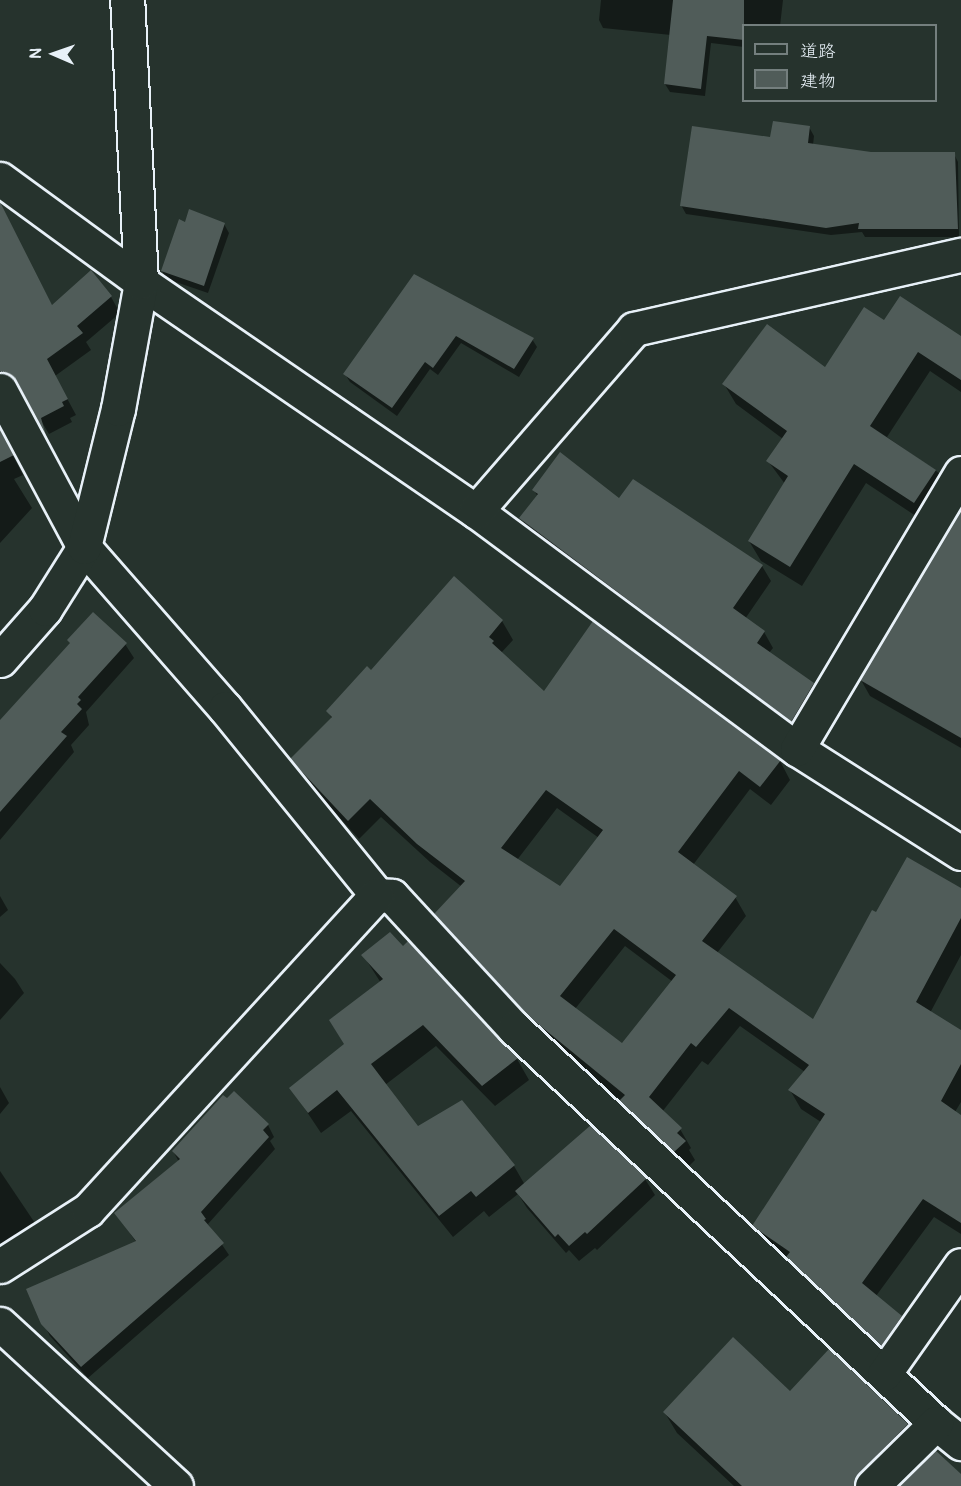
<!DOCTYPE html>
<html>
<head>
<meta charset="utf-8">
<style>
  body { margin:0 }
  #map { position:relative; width:961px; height:1486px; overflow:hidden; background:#26332d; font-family:Pangolin,"Klee One",sans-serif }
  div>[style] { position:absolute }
  .shadow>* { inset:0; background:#0007 }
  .building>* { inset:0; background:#505c59 }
  .roads { filter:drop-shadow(2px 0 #e8f1f8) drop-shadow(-2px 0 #e8f1f8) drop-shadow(0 2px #e8f1f8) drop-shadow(0 -2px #e8f1f8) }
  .street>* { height:33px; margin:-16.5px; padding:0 16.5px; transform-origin:16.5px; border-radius:16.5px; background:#26332d }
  span { translate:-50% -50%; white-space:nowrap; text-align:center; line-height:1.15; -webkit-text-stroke:4.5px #26332d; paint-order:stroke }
  .legend { position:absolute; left:742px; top:24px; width:195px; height:78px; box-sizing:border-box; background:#26332d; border:2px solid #747f7e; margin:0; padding:8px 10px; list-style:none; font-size:18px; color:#e8f1f8 }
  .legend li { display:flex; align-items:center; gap:12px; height:30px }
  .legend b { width:30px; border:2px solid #747f7e }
  .north { position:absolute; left:24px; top:24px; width:60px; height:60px; -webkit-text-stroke:4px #26332d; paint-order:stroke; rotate:272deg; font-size:16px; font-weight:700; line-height:24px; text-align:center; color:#e8f1f8 }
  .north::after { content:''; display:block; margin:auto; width:21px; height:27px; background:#e8f1f8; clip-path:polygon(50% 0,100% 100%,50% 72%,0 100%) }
</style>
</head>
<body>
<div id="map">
  <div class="shadow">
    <div style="clip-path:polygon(601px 0,783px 0,780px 26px,744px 26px,744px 47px,711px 43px,705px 96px,670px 92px,665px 84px,671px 35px,603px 28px,599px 20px)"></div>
    <div style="clip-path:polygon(809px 127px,814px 136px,813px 145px,871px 154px,954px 154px,958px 162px,959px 237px,865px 237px,862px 232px,831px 235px,686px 214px,681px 205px,772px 139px)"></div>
    <div style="clip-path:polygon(186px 224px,224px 224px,229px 233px,208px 293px,167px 279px,162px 271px)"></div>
    <div style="clip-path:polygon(0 238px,18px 240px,52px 306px,91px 273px,111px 297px,120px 313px,86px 342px,91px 350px,55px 376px,76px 415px,70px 418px,72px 422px,49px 434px,27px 397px,20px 390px,10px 387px,0 369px)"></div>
    <div style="clip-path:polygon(415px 276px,532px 339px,537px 347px,519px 377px,461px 343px,438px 375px,430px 369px,397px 416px,350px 382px,345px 374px)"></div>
    <div style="clip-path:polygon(884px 322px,961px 346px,961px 392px,930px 371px,887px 437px,939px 473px,950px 493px,931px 526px,866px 483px,802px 586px,761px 561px,749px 541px,785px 484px,768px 461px,783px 439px,736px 404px,724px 384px,825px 369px)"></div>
    <div style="clip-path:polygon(0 431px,23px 475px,14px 479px,32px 508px,0 543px)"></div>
    <div style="clip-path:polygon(534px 490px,619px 500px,762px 566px,771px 581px,745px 619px,764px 632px,773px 648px,769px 653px,813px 684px,822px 700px,801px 736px,530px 533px,521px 518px,538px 497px)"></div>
    <div style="clip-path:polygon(961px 513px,961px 748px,870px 696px,861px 680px)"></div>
    <div style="clip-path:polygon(evenodd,454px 578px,502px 621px,513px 640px,501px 653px,544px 693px,780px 761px,790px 780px,771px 805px,750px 789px,693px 865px,735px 897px,746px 916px,717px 953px,813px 1021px,877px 914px,961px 890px,961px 955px,930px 1013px,961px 1032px,961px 1102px,955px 1112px,961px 1117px,961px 1234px,934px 1217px,876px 1296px,901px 1317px,912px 1336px,892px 1363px,799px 1276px,792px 1263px,765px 1244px,754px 1226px,821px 1122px,801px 1109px,790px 1090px,805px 1072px,740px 1026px,708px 1065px,702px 1061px,662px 1112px,680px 1129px,691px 1148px,689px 1150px,695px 1160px,685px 1170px,632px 1120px,620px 1100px,540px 1033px,447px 933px,436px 914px,462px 887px,430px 862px,381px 817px,359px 839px,303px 777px,292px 759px,332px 719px,328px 711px,371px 672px,454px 578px,557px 808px,599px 838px,560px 888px,517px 860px,557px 808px,454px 578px,625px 946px,673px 982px,622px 1045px,575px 1009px,625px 946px)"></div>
    <div style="clip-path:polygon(125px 644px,134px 658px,86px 712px,89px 725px,71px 745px,74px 752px,0 840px,0 722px)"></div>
    <div style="clip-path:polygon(0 896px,8px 910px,0 917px)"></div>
    <div style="clip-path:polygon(363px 955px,517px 1059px,529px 1080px,495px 1106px,436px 1046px,385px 1085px,417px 1127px,514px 1166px,525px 1185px,645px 1179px,655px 1195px,597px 1250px,595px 1248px,579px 1261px,569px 1250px,566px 1253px,527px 1208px,518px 1194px,489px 1217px,484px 1211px,453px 1237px,351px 1111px,321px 1133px,291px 1088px,345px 1045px,381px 983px)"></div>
    <div style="clip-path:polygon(0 963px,15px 979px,24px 993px,0 1020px)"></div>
    <div style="clip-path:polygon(0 1087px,9px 1103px,0 1114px)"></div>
    <div style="clip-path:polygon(268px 1125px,274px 1137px,270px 1141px,275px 1149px,208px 1224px,229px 1255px,88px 1378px,50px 1336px,43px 1323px,136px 1242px,116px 1213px,179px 1162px,173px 1151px)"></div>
    <div style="clip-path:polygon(0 1171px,41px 1232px,0 1255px)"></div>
    <div style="clip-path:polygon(791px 1393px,907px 1425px,918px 1445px,886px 1434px,904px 1459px,879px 1486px,734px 1486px,677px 1433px,665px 1413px)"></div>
  </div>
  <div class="building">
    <div style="clip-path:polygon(673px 0,744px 0,744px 40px,707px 36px,701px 89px,664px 84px)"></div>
    <div style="clip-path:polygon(773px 121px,810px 126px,808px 143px,871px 152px,955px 152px,958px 229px,858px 229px,859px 223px,826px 228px,680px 206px,692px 126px,770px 137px)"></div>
    <div style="clip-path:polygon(0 202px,52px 305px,91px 270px,112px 296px,77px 326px,83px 333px,47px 359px,68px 399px,62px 402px,64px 406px,41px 418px,47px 439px,17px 381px,9px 374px,0 371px)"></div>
    <div style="clip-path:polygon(189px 209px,225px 223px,204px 286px,161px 271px,179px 219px,185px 222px)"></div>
    <div style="clip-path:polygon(414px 274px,534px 338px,514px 369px,456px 336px,433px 368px,425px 362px,392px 408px,343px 374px)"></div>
    <div style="clip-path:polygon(900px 296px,961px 336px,961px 380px,918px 352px,870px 426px,936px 470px,914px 503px,854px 464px,790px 567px,748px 541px,788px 476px,766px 461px,787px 431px,722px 384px,767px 324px,825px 367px,864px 307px,884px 320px)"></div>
    <div style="clip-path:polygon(0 430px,14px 455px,0 462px)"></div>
    <div style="clip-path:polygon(560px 452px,619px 498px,633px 479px,763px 565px,733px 608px,765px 631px,757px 643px,814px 683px,791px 722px,519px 518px,538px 494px,532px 490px)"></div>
    <div style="clip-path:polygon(961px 510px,961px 738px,860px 680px)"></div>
    <div style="clip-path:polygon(evenodd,454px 576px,503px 620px,489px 637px,494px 641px,492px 643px,544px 691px,593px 621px,781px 760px,760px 787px,739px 771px,678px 852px,737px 896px,702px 941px,813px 1019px,872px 910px,876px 912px,907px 857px,961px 888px,961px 918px,916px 1002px,961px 1030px,961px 1064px,941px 1101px,961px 1115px,961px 1223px,923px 1199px,862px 1283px,902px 1316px,881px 1346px,786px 1257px,790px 1252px,752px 1226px,825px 1114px,788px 1090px,809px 1065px,729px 1008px,696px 1047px,691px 1043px,649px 1097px,682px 1128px,677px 1133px,686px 1141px,674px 1152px,619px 1101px,625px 1095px,527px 1015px,434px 914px,465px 881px,417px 844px,370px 799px,348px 821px,290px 759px,332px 717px,326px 711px,367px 666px,371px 670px,454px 576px,546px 790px,603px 830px,560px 886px,501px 848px,546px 790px,454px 576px,614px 929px,676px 975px,622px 1043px,560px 996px,614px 929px)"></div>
    <div style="clip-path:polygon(93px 612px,127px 643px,78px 697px,81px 700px,77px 704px,82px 709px,61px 732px,67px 736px,0 812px,0 720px,70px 643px,67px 640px)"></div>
    <div style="clip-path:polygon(390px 932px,403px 946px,408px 941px,518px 1058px,482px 1086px,423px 1025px,371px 1064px,418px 1126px,462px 1100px,515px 1165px,476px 1197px,471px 1191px,439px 1216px,337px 1090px,308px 1113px,289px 1088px,344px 1044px,329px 1020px,383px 979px,361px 955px)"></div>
    <div style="clip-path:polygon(234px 1091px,269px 1124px,263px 1130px,269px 1137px,201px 1212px,206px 1219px,204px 1220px,224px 1243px,81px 1367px,41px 1324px,26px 1289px,136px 1241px,114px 1213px,180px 1159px,172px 1151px,223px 1095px,227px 1098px)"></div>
    <div style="clip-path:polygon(591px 1125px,647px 1178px,587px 1234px,585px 1232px,569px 1246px,558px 1234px,555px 1237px,515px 1191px)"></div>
    <div style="clip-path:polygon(733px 1337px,790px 1391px,829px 1349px,908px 1424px,859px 1473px,854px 1486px,742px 1486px,663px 1412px)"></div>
    <div style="clip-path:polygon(935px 1450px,961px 1474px,961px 1486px,899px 1486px)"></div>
  </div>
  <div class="roads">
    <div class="street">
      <div style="left:0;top:179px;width:175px;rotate:36.1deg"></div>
      <div style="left:141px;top:282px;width:406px;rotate:34.4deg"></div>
      <div style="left:476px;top:511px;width:400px;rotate:36.6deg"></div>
      <div style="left:797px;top:749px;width:194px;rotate:32.4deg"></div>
      <div style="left:0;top:390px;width:178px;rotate:61.9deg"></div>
      <div style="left:84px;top:547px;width:214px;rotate:48.8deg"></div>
      <div style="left:225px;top:708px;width:241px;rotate:50.9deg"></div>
      <div style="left:377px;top:895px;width:15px;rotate:4deg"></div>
      <div style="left:392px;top:896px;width:180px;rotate:47.3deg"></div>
      <div style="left:514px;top:1028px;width:578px;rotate:43.11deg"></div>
      <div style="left:936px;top:1423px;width:32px;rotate:39deg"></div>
      <div style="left:476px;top:511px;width:241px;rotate:-49deg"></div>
      <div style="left:634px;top:329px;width:335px;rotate:-12.8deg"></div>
      <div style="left:0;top:660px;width:68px;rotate:-48.6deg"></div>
      <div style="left:45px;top:609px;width:73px;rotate:-57.8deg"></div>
      <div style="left:84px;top:547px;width:142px;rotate:-76.2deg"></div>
      <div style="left:118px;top:409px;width:129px;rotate:-79.7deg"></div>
      <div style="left:141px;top:282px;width:282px;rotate:-92.8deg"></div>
      <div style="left:797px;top:749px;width:321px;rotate:-59.3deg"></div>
      <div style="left:0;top:1266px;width:104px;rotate:-32.5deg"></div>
      <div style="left:88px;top:1210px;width:427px;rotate:-47.5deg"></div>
      <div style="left:0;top:1324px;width:239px;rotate:42.6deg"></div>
      <div style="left:884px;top:1374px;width:133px;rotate:-54.8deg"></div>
      <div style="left:872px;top:1486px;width:90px;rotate:-44.5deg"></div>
    </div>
  </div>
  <ul class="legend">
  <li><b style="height:8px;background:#26332d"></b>道路</li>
  <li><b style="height:16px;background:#505c59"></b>建物</li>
  </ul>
  <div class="north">N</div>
</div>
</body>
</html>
